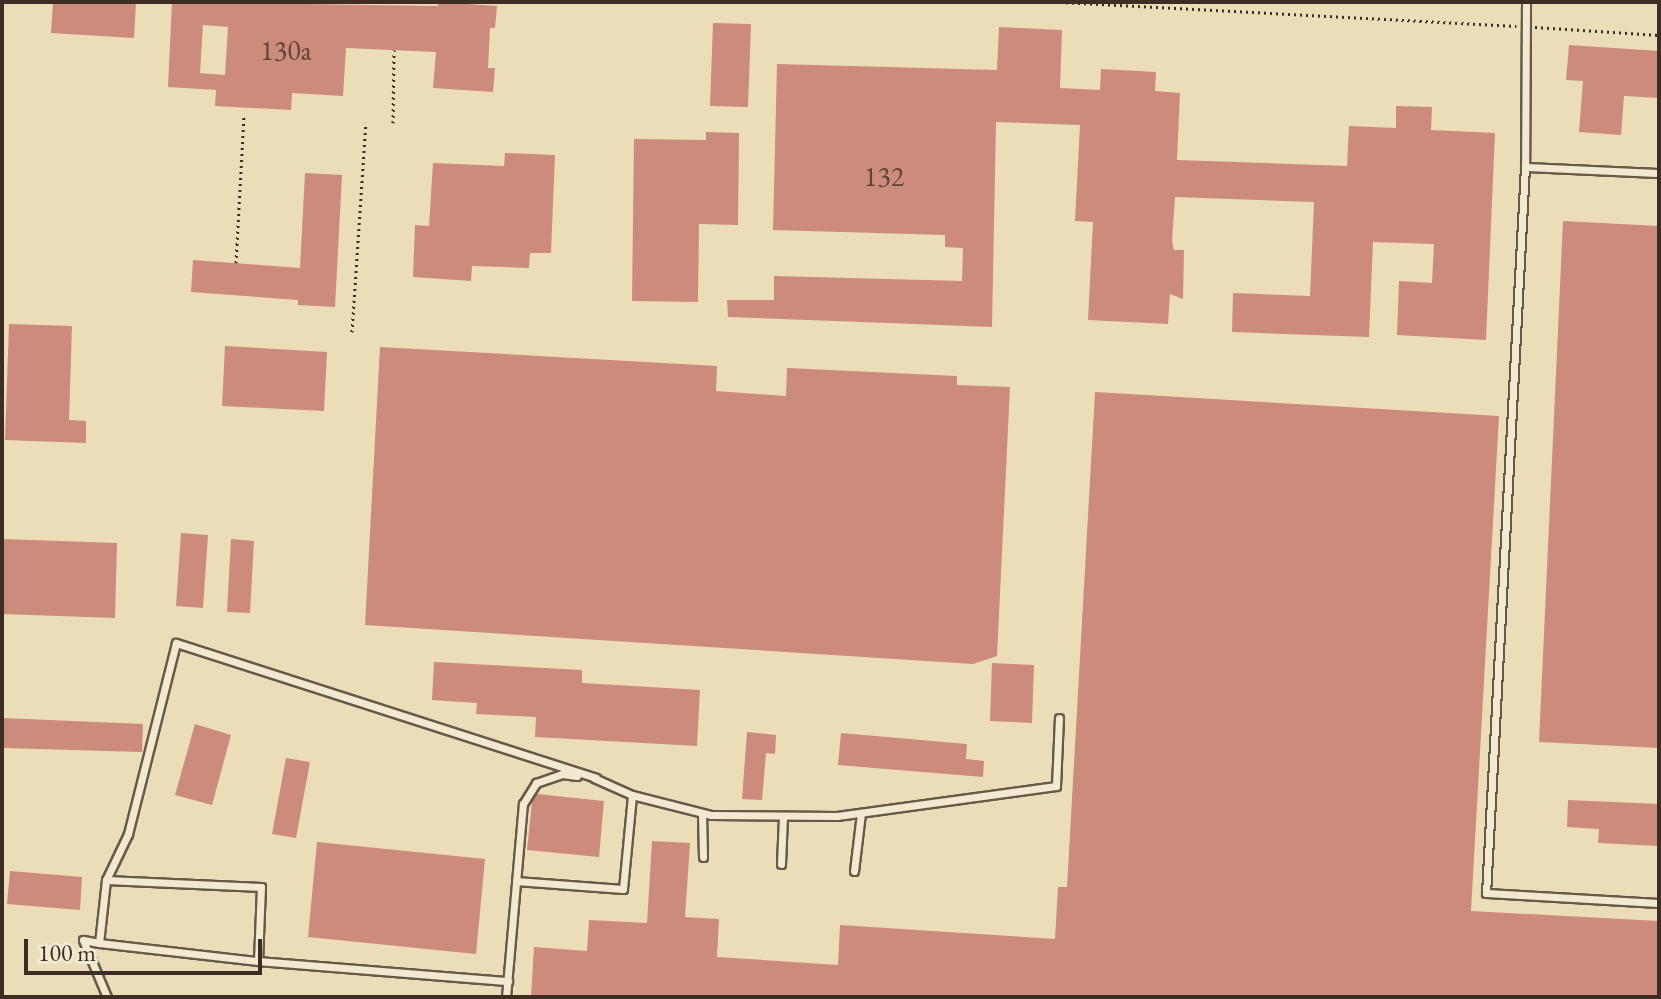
<!DOCTYPE html>
<html>
<head>
<meta charset="utf-8">
<style>
  body { margin:0 }
  #map { position:relative; width:1661px; height:999px; overflow:hidden; background:#eaddb7; font-family:"EB Garamond",serif }
  div>[style] { position:absolute }
  .building>* { inset:0; background:#cd8c7b }
  .path>* { height:3px; margin-top:-1.5px; transform-origin:0; background:repeating-linear-gradient(90deg,#3d2d24 0 2px,transparent 0 6px) }
  .roads { filter:drop-shadow(2px 0 #685949) drop-shadow(-2px 0 #685949) drop-shadow(0 2px #685949) drop-shadow(0 -2px #685949) }
  .service>* { height:7px; margin:-3.5px; padding:0 3.5px; transform-origin:3.5px; border-radius:3.5px; background:#f1e9d0 }
  span { translate:-50% -50%; white-space:nowrap; text-align:center; line-height:1.15; -webkit-text-stroke:6px #f1e9d0; paint-order:stroke }
  .number-label { font-size:28px; color:#61453a }
  .number-label span { -webkit-text-stroke-width:0 }
  .frame { position:absolute; inset:0; border:4px solid #3d2d24; pointer-events:none }
  .scale { position:absolute; left:24px; top:939px; width:238px; height:36px; box-sizing:border-box; border:4px solid #3d2d24; border-top:0; padding-left:10px; font-size:24px; line-height:28px; white-space:nowrap; color:#3d2d24; -webkit-text-stroke:6px #f1e9d0; paint-order:stroke }
</style>
</head>
<body>
<div id="map">
  <div class="building">
    <div style="clip-path:polygon(53px 2px,136px 2px,134px 38px,51px 33px)"></div>
    <div style="clip-path:polygon(evenodd,172px 2px,438px 6px,438px 2px,497px 6px,495px 28px,490px 28px,488px 68px,495px 68px,493px 92px,433px 88px,436px 52px,346px 48px,343px 96px,292px 93px,291px 110px,215px 106px,216px 90px,168px 87px,172px 2px,203px 25px,228px 27px,225px 75px,200px 73px,203px 25px)"></div>
    <div style="clip-path:polygon(713px 23px,751px 24px,748px 107px,710px 106px)"></div>
    <div style="clip-path:polygon(999px 27px,1062px 30px,1060px 88px,1100px 90px,1101px 69px,1156px 72px,1155px 91px,1180px 93px,1177px 160px,1347px 166px,1349px 126px,1396px 128px,1396px 106px,1432px 107px,1431px 130px,1495px 133px,1486px 340px,1397px 335px,1399px 281px,1432px 283px,1434px 244px,1373px 242px,1369px 337px,1232px 332px,1233px 293px,1310px 296px,1314px 202px,1175px 197px,1172px 241px,1174px 250px,1184px 250px,1183px 299px,1170px 294px,1168px 324px,1088px 320px,1093px 222px,1075px 221px,1080px 125px,996px 122px,992px 327px,728px 317px,727px 300px,774px 300px,774px 276px,962px 281px,963px 248px,945px 247px,945px 235px,773px 230px,777px 64px,997px 70px)"></div>
    <div style="clip-path:polygon(1569px 45px,1659px 51px,1659px 98px,1624px 96px,1621px 135px,1579px 132px,1583px 81px,1566px 80px)"></div>
    <div style="clip-path:polygon(706px 132px,739px 133px,738px 225px,699px 224px,698px 302px,632px 301px,634px 139px,706px 140px)"></div>
    <div style="clip-path:polygon(505px 153px,555px 155px,551px 253px,530px 253px,529px 268px,472px 266px,471px 281px,413px 277px,415px 225px,429px 226px,433px 163px,504px 166px)"></div>
    <div style="clip-path:polygon(305px 173px,342px 175px,335px 307px,298px 305px,298px 300px,191px 292px,193px 260px,300px 268px)"></div>
    <div style="clip-path:polygon(1563px 221px,1659px 226px,1659px 748px,1539px 742px)"></div>
    <div style="clip-path:polygon(9px 324px,72px 326px,69px 420px,86px 421px,86px 443px,5px 440px)"></div>
    <div style="clip-path:polygon(225px 346px,327px 352px,324px 411px,222px 406px)"></div>
    <div style="clip-path:polygon(380px 347px,717px 366px,716px 391px,786px 396px,787px 368px,957px 376px,957px 385px,1010px 387px,997px 656px,973px 664px,365px 625px)"></div>
    <div style="clip-path:polygon(1095px 392px,1499px 416px,1471px 911px,1659px 921px,1659px 997px,531px 997px,534px 947px,587px 951px,589px 920px,647px 923px,652px 841px,690px 843px,685px 917px,719px 919px,717px 957px,838px 965px,840px 925px,1055px 939px,1058px 887px,1067px 887px)"></div>
    <div style="clip-path:polygon(181px 533px,208px 535px,203px 608px,176px 606px)"></div>
    <div style="clip-path:polygon(2px 539px,117px 543px,115px 618px,2px 614px)"></div>
    <div style="clip-path:polygon(231px 539px,254px 541px,250px 613px,227px 612px)"></div>
    <div style="clip-path:polygon(434px 662px,582px 670px,582px 683px,700px 690px,697px 746px,535px 737px,536px 717px,476px 714px,477px 703px,432px 700px)"></div>
    <div style="clip-path:polygon(992px 663px,1034px 665px,1032px 723px,990px 721px)"></div>
    <div style="clip-path:polygon(2px 718px,143px 724px,142px 752px,2px 748px)"></div>
    <div style="clip-path:polygon(195px 724px,231px 735px,212px 805px,175px 795px)"></div>
    <div style="clip-path:polygon(747px 732px,776px 735px,775px 754px,766px 753px,762px 800px,742px 799px)"></div>
    <div style="clip-path:polygon(841px 733px,967px 744px,966px 759px,984px 761px,983px 777px,838px 765px)"></div>
    <div style="clip-path:polygon(286px 758px,310px 762px,296px 838px,272px 834px)"></div>
    <div style="clip-path:polygon(537px 794px,604px 801px,599px 857px,527px 850px,532px 802px)"></div>
    <div style="clip-path:polygon(1568px 800px,1659px 804px,1659px 846px,1598px 843px,1599px 829px,1567px 827px)"></div>
    <div style="clip-path:polygon(317px 842px,485px 859px,476px 954px,308px 937px)"></div>
    <div style="clip-path:polygon(10px 871px,82px 877px,80px 910px,7px 904px)"></div>
  </div>
  <div class="path">
    <div style="left:1060px;top:2px;width:457px;rotate:3deg"></div>
    <div style="left:393px;top:4px;width:2px;rotate:-90deg"></div>
    <div style="left:1535px;top:27px;width:124px;rotate:3.7deg"></div>
    <div style="left:393px;top:123px;width:73px;rotate:-89.2deg"></div>
    <div style="left:236px;top:263px;width:148px;rotate:-86.9deg"></div>
    <div style="left:352px;top:332px;width:210px;rotate:-86.2deg"></div>
  </div>
  <div class="roads">
    <div class="service">
      <div style="left:1526px;top:2px;width:165px;rotate:90.3deg"></div>
      <div style="left:1525px;top:167px;width:134px;rotate:2.6deg"></div>
      <div style="left:1525px;top:167px;width:727px;rotate:93.07deg"></div>
      <div style="left:1486px;top:893px;width:173px;rotate:3.3deg"></div>
      <div style="left:594px;top:778px;width:42px;rotate:24.1deg"></div>
      <div style="left:632px;top:795px;width:81px;rotate:14.2deg"></div>
      <div style="left:711px;top:815px;width:126px;rotate:0.5deg"></div>
      <div style="left:837px;top:816px;width:221px;rotate:-7.8deg"></div>
      <div style="left:1056px;top:786px;width:68px;rotate:-87.5deg"></div>
      <div style="left:702px;top:813px;width:44px;rotate:88.7deg"></div>
      <div style="left:781px;top:864px;width:48px;rotate:-87.6deg"></div>
      <div style="left:854px;top:871px;width:58px;rotate:-83.1deg"></div>
      <div style="left:106px;top:880px;width:63px;rotate:96.3deg"></div>
      <div style="left:99px;top:943px;width:160px;rotate:6.5deg"></div>
      <div style="left:258px;top:961px;width:251px;rotate:4.6deg"></div>
      <div style="left:516px;top:881px;width:107px;rotate:4.3deg"></div>
      <div style="left:623px;top:889px;width:94px;rotate:-84.5deg"></div>
      <div style="left:99px;top:943px;width:16px;rotate:-169deg"></div>
      <div style="left:83px;top:940px;width:62px;rotate:67.2deg"></div>
      <div style="left:258px;top:961px;width:74px;rotate:-87.7deg"></div>
      <div style="left:261px;top:887px;width:155px;rotate:-177.4deg"></div>
      <div style="left:106px;top:880px;width:51px;rotate:-64.4deg"></div>
      <div style="left:128px;top:834px;width:197px;rotate:-75.9deg"></div>
      <div style="left:176px;top:643px;width:441px;rotate:17.8deg"></div>
      <div style="left:506px;top:997px;width:194px;rotate:-85deg"></div>
      <div style="left:523px;top:804px;width:25px;rotate:-58deg"></div>
      <div style="left:536px;top:783px;width:28px;rotate:-19deg"></div>
      <div style="left:562px;top:774px;width:15px;rotate:8deg"></div>
    </div>
  </div>
  <div class="number-label">
    <span style="left:286px;top:50px">130а</span>
    <span style="left:884px;top:176px">132</span>
  </div>
  <div class="frame"></div>
  <div class="scale">100 m</div>
</div>
</body>
</html>
